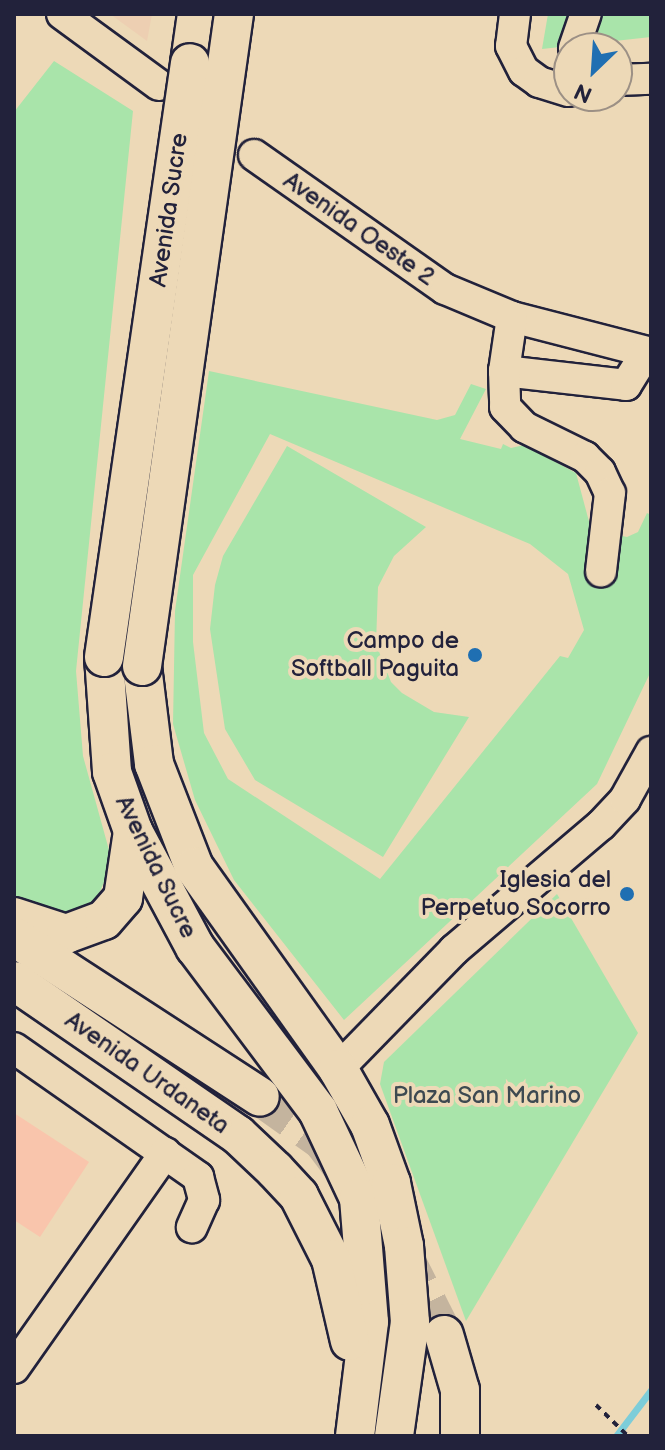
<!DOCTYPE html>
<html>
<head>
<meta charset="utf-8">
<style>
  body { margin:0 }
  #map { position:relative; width:665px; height:1450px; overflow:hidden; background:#edd9b7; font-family:"Balsamiq Sans",sans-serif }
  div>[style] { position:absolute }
  .built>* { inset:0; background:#edcfb2 }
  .green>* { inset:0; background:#a9e4aa }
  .stream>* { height:7px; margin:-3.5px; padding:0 3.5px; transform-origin:3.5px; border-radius:3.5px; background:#7dcdd9 }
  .building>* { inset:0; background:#f9c5ac }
  .major-tunnel>* { height:38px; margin-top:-19px; transform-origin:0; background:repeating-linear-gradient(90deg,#c4b49e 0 38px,transparent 0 57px) }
  .path>* { height:4px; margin-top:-2px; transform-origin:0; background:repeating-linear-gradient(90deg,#22223b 0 6px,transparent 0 12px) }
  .roads { filter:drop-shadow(2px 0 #22223b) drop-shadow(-2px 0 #22223b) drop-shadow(0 2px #22223b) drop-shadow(0 -2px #22223b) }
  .minor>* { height:30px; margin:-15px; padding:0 15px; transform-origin:15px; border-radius:15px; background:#edd9b7 }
  .major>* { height:38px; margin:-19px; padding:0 19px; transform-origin:19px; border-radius:19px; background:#edd9b7 }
  .bridges { filter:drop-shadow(2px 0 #22223b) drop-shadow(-2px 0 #22223b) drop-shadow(0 2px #22223b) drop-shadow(0 -2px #22223b) }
  .major-bridge>* { height:38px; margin:-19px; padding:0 19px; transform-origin:19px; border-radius:19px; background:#edd9b7 }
  .dots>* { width:22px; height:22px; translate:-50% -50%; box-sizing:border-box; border:4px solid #edd9b7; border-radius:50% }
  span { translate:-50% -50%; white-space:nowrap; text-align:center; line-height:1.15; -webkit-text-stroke:8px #edd9b7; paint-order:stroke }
  .street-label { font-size:24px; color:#22223b }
  .poi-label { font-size:24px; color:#22223b }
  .right { translate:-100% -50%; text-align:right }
  .park-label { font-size:24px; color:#3d4951 }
  .frame { position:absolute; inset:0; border:16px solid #22223b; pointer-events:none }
  .north { position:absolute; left:553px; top:32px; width:80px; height:80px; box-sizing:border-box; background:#edd9b7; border:2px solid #9c9085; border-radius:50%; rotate:205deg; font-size:22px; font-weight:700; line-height:32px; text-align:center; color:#22223b }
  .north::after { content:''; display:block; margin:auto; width:28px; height:36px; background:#1f6fb2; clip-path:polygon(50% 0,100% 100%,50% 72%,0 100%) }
</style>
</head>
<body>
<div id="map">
  <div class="built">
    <div style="clip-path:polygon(110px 14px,152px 14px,147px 41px)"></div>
  </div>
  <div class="green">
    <div style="clip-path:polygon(548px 14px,651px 14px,651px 37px,542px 49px)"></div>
    <div style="clip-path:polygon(54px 61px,133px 111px,76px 671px,83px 756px,109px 850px,107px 875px,96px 901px,68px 916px,14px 905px,14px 112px)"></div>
    <div style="clip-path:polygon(evenodd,209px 371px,437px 420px,455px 415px,471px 384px,486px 389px,460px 439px,501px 449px,503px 444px,511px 448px,524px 445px,576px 473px,591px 529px,627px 537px,638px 532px,647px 513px,651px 515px,651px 671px,597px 784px,344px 1020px,234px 880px,195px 800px,173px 724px,175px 611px,209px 371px,270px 434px,530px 544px,568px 574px,584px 630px,568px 658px,560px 656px,380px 879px,228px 779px,204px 733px,193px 642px,193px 575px,270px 434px)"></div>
    <div style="clip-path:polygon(287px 446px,426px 527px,394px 556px,378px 587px,376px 644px,391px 682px,402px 693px,434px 712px,469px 717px,383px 857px,255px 780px,225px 729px,210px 629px,215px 585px,223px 556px)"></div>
    <div style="clip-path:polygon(557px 894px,638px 1033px,466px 1321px,380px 1084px,384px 1062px)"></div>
  </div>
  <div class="stream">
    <div style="left:616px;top:1436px;width:58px;rotate:-52.7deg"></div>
  </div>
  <div class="building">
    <div style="clip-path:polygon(14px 1113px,89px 1162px,40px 1237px,14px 1220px)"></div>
  </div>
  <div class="major-tunnel">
    <div style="left:260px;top:1097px;width:76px;rotate:35.4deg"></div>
    <div style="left:322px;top:1141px;width:31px;rotate:53deg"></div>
    <div style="left:402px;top:1252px;width:93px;rotate:63.2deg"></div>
  </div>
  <div class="path">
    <div style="left:596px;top:1405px;width:45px;rotate:44.1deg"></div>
  </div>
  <div class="roads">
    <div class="minor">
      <div style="left:62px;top:14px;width:120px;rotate:36.2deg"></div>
      <div style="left:515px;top:14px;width:32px;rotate:97deg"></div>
      <div style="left:511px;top:46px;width:28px;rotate:63deg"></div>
      <div style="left:524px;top:71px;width:19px;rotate:36deg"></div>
      <div style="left:539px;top:82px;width:31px;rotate:17deg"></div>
      <div style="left:574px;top:48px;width:36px;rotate:-71deg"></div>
      <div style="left:617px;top:80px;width:34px;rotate:-2deg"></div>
      <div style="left:254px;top:155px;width:233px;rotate:35.1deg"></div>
      <div style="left:445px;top:289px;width:73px;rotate:22.7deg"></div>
      <div style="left:512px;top:317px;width:144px;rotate:14.5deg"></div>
      <div style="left:512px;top:317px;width:55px;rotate:98.4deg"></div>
      <div style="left:504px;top:371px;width:123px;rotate:6.5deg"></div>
      <div style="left:626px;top:385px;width:39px;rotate:-58deg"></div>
      <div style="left:504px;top:371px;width:36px;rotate:88deg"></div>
      <div style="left:505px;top:407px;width:28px;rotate:46deg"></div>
      <div style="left:524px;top:427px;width:68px;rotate:26.2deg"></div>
      <div style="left:585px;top:457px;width:21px;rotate:45deg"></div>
      <div style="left:600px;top:472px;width:23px;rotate:65deg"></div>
      <div style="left:610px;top:493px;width:79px;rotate:96.6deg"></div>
      <div style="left:14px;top:1048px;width:225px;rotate:35deg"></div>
      <div style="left:198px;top:1177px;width:24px;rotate:75deg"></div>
      <div style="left:204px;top:1200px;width:30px;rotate:114deg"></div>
      <div style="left:338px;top:1069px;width:166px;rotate:-45.7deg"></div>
      <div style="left:454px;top:950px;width:193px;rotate:-40.4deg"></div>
      <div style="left:601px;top:825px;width:35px;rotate:-47deg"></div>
      <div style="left:625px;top:799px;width:54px;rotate:-61deg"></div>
      <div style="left:14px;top:1368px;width:263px;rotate:-54.9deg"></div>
    </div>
    <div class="major">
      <div style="left:190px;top:63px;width:49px;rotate:-81.9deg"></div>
      <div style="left:104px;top:657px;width:115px;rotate:86deg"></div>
      <div style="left:112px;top:772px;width:63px;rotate:70.4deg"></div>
      <div style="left:133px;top:831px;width:132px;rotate:61.9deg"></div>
      <div style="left:195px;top:947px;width:205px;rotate:53.1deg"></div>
      <div style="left:318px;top:1111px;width:96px;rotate:64.8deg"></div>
      <div style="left:359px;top:1198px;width:124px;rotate:85.4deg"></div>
      <div style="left:369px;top:1322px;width:115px;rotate:97deg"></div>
      <div style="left:142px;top:666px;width:99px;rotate:83deg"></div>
      <div style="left:154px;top:764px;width:110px;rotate:68.8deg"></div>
      <div style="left:194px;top:867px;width:248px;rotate:54.5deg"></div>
      <div style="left:338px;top:1069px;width:64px;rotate:60.3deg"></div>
      <div style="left:370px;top:1125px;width:62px;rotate:70.1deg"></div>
      <div style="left:391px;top:1183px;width:64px;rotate:78.3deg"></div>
      <div style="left:404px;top:1246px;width:76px;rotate:85.5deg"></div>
      <div style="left:410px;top:1322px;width:115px;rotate:98deg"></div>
      <div style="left:14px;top:917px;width:55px;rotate:18.1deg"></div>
      <div style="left:66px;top:934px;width:40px;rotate:-20.2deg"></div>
      <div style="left:104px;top:920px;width:29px;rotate:-49deg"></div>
      <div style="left:123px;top:898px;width:68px;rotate:-81.5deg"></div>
      <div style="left:14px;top:937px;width:293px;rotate:33deg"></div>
      <div style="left:14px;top:981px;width:272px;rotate:34.5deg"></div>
      <div style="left:238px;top:1135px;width:51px;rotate:43.4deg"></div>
      <div style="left:275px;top:1170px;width:35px;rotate:47deg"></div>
      <div style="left:299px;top:1196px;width:71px;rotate:63.1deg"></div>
      <div style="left:331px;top:1259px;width:84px;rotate:77deg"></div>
      <div style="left:444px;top:1335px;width:57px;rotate:73.8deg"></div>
      <div style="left:460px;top:1390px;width:46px;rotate:90deg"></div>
    </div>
  </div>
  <div class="bridges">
    <div class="major-bridge">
      <div style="left:104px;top:657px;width:600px;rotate:-81.76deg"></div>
      <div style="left:142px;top:666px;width:658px;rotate:-81.97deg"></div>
    </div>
  </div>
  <div class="dots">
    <div style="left:475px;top:655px;background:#1f6fb2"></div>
    <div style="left:627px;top:894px;background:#1f6fb2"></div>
  </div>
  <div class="street-label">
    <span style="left:169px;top:210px;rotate:-82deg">Avenida Sucre</span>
    <span style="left:359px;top:229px;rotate:35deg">Avenida Oeste 2</span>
    <span style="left:156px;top:867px;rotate:64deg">Avenida Sucre</span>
    <span style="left:147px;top:1073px;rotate:35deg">Avenida Urdaneta</span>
  </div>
  <div class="poi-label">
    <span class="right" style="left:459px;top:655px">Campo de<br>Softball Paguita</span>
    <span class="right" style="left:611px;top:894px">Iglesia del<br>Perpetuo Socorro</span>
  </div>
  <div class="park-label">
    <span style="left:487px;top:1096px">Plaza San Marino</span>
  </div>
  <div class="frame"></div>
  <div class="north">N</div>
</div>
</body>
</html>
